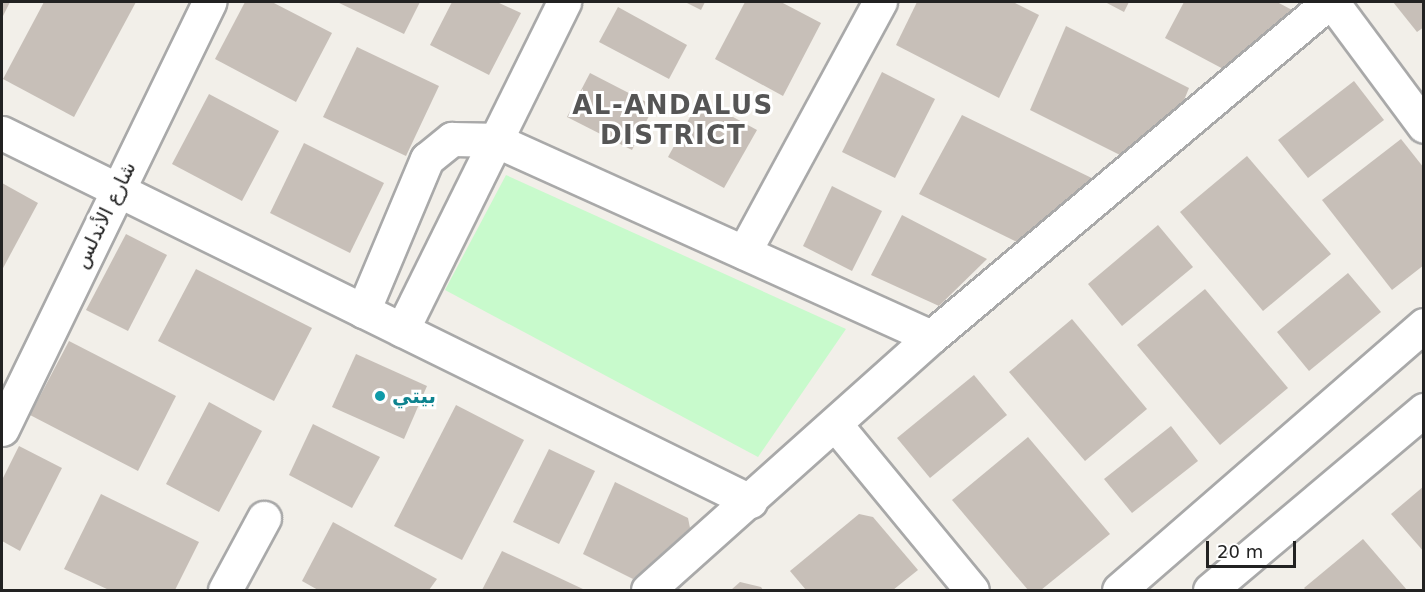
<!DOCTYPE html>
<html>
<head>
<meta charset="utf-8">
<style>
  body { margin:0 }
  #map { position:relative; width:1425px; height:592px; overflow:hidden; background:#f2efe9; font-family:"DejaVu Sans","Noto Naskh Arabic",sans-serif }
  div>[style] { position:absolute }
  .park>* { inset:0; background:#c8facc }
  .building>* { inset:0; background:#c7bfb8 }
  .roads { filter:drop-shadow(2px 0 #a9a9a9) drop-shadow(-2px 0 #a9a9a9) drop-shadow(0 2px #a9a9a9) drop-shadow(0 -2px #a9a9a9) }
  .minor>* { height:33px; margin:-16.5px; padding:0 16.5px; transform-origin:16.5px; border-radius:16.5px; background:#fff }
  .dots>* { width:16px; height:16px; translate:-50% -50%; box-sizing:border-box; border:3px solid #fff; border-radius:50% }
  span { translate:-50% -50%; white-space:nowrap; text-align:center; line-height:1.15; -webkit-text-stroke:6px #fff; paint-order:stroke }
  .street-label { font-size:20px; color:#222 }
  .culture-label { font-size:20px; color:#0d838f; font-weight:700 }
  .left { translate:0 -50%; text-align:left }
  .district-label { font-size:26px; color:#555; font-weight:700; letter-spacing:1.5px }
  .frame { position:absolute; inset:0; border:3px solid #222; pointer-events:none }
  .scale { position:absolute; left:1206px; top:541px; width:90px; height:27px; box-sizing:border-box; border:3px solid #222; border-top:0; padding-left:8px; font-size:18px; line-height:21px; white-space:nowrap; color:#222; -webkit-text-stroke:4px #fff; paint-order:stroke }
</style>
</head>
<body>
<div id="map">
  <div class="park">
    <div style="clip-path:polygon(506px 175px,846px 329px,758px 457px,445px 290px)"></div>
  </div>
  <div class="building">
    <div style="clip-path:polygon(2px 2px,10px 2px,2px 18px)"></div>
    <div style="clip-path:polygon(44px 2px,136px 2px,74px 117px,3px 79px)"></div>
    <div style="clip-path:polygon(245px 2px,272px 2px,332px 33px,296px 102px,215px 59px)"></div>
    <div style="clip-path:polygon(337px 2px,420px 2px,404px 34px)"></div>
    <div style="clip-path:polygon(452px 2px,497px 2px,521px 13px,489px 75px,430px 45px)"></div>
    <div style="clip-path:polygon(685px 2px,705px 2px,701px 10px)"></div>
    <div style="clip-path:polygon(745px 2px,781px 2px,821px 23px,783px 96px,715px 59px)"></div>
    <div style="clip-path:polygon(917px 2px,1013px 2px,1039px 15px,999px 98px,896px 45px)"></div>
    <div style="clip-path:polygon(1105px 2px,1129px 2px,1124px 12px)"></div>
    <div style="clip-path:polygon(1184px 2px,1277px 2px,1294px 11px,1227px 71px,1165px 38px)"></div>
    <div style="clip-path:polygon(1393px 2px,1424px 2px,1424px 27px,1417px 32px)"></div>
    <div style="clip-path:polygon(618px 7px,687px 45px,669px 79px,599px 42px)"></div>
    <div style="clip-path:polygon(1066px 26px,1189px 88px,1178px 115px,1124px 157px,1030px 110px)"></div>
    <div style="clip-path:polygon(357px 47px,439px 86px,406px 156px,323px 117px)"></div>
    <div style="clip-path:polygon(882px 72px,935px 99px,895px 178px,842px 152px)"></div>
    <div style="clip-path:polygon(590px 73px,654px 106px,632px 150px,567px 117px)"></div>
    <div style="clip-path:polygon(1354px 81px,1384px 120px,1308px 178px,1278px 140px)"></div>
    <div style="clip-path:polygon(209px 94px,279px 131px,242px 201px,172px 164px)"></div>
    <div style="clip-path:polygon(700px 99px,757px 130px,724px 188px,668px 157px)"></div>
    <div style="clip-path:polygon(962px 115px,1102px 183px,1019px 243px,919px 194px)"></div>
    <div style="clip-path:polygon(1401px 139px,1424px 168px,1424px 265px,1392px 290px,1322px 200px)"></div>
    <div style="clip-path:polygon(304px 143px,384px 183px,350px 253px,270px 213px)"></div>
    <div style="clip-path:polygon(1247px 156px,1331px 254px,1263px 311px,1180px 212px)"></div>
    <div style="clip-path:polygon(2px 183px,38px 203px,2px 270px)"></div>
    <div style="clip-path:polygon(832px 186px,882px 211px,852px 271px,803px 246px)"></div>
    <div style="clip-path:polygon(902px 215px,987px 259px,939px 306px,871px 275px)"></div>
    <div style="clip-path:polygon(1158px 225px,1193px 267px,1122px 326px,1088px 284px)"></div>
    <div style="clip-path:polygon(126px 234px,167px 255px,128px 331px,86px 310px)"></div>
    <div style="clip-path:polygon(196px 269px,312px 328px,274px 401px,158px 341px)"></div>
    <div style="clip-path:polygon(1348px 273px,1381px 312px,1309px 371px,1277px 332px)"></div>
    <div style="clip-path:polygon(1205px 289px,1288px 388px,1220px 445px,1137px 345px)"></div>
    <div style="clip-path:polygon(1072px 319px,1147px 409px,1085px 461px,1009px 372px)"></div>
    <div style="clip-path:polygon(69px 341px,176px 396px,138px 471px,30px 415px)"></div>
    <div style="clip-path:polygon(356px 354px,427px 386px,404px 439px,332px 407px)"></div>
    <div style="clip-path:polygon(974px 375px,1007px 415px,930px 478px,897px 438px)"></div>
    <div style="clip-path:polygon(209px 402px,262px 431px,219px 512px,166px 484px)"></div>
    <div style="clip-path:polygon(456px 405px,524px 440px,462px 560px,394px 526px)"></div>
    <div style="clip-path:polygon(313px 424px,380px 457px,352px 508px,289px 475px)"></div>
    <div style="clip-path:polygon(1171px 426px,1198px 461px,1132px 513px,1104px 479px)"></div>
    <div style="clip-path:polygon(1028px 437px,1110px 534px,1041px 590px,1028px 590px,952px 500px)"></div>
    <div style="clip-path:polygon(19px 446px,62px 468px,20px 551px,2px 541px,2px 480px)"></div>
    <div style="clip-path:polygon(549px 449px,595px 471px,559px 544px,513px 522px)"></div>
    <div style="clip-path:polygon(615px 482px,688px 518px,690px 528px,633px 579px,583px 554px)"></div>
    <div style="clip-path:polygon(1424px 486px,1424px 552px,1391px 514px)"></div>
    <div style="clip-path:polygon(101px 494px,199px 542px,175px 590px,109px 590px,64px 569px)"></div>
    <div style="clip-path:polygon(859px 514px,873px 517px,918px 570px,893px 590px,806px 590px,790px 571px)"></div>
    <div style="clip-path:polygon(333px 522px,437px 579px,429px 590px,318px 590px,302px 581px)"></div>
    <div style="clip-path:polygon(1363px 539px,1407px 590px,1306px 590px,1304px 588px)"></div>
    <div style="clip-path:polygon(502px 551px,585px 590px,482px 590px)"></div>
    <div style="clip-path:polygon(740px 582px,761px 587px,763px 590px,731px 590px)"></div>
  </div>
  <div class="roads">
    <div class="minor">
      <div style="left:1332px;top:2px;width:154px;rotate:53.4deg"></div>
      <div style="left:2px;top:133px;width:834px;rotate:26.2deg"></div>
      <div style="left:744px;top:252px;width:285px;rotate:-61.5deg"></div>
      <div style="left:363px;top:311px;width:165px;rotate:-67.2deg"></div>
      <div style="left:427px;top:159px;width:32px;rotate:-39deg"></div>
      <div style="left:452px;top:139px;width:43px;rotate:1.3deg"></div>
      <div style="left:495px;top:140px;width:478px;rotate:24.3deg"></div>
      <div style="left:402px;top:330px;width:366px;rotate:-63.7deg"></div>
      <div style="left:835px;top:424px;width:215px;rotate:50.5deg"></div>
      <div style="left:2px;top:429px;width:475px;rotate:-64.1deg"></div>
      <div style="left:225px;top:590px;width:82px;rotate:-61.6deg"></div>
      <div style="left:648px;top:590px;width:380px;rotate:-41.8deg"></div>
      <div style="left:931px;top:337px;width:520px;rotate:-40.09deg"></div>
      <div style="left:1119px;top:590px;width:404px;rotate:-41deg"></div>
      <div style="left:1210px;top:590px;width:280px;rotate:-40.1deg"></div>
    </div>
  </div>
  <div class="dots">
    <div style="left:380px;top:396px;background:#0f9aa8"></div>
  </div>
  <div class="street-label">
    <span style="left:105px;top:215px;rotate:-64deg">شارع الأندلس</span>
  </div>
  <div class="culture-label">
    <span class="left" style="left:392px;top:396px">بيتي</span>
  </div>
  <div class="district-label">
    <span style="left:673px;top:121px">AL-ANDALUS<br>DISTRICT</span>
  </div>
  <div class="frame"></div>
  <div class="scale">20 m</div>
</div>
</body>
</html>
